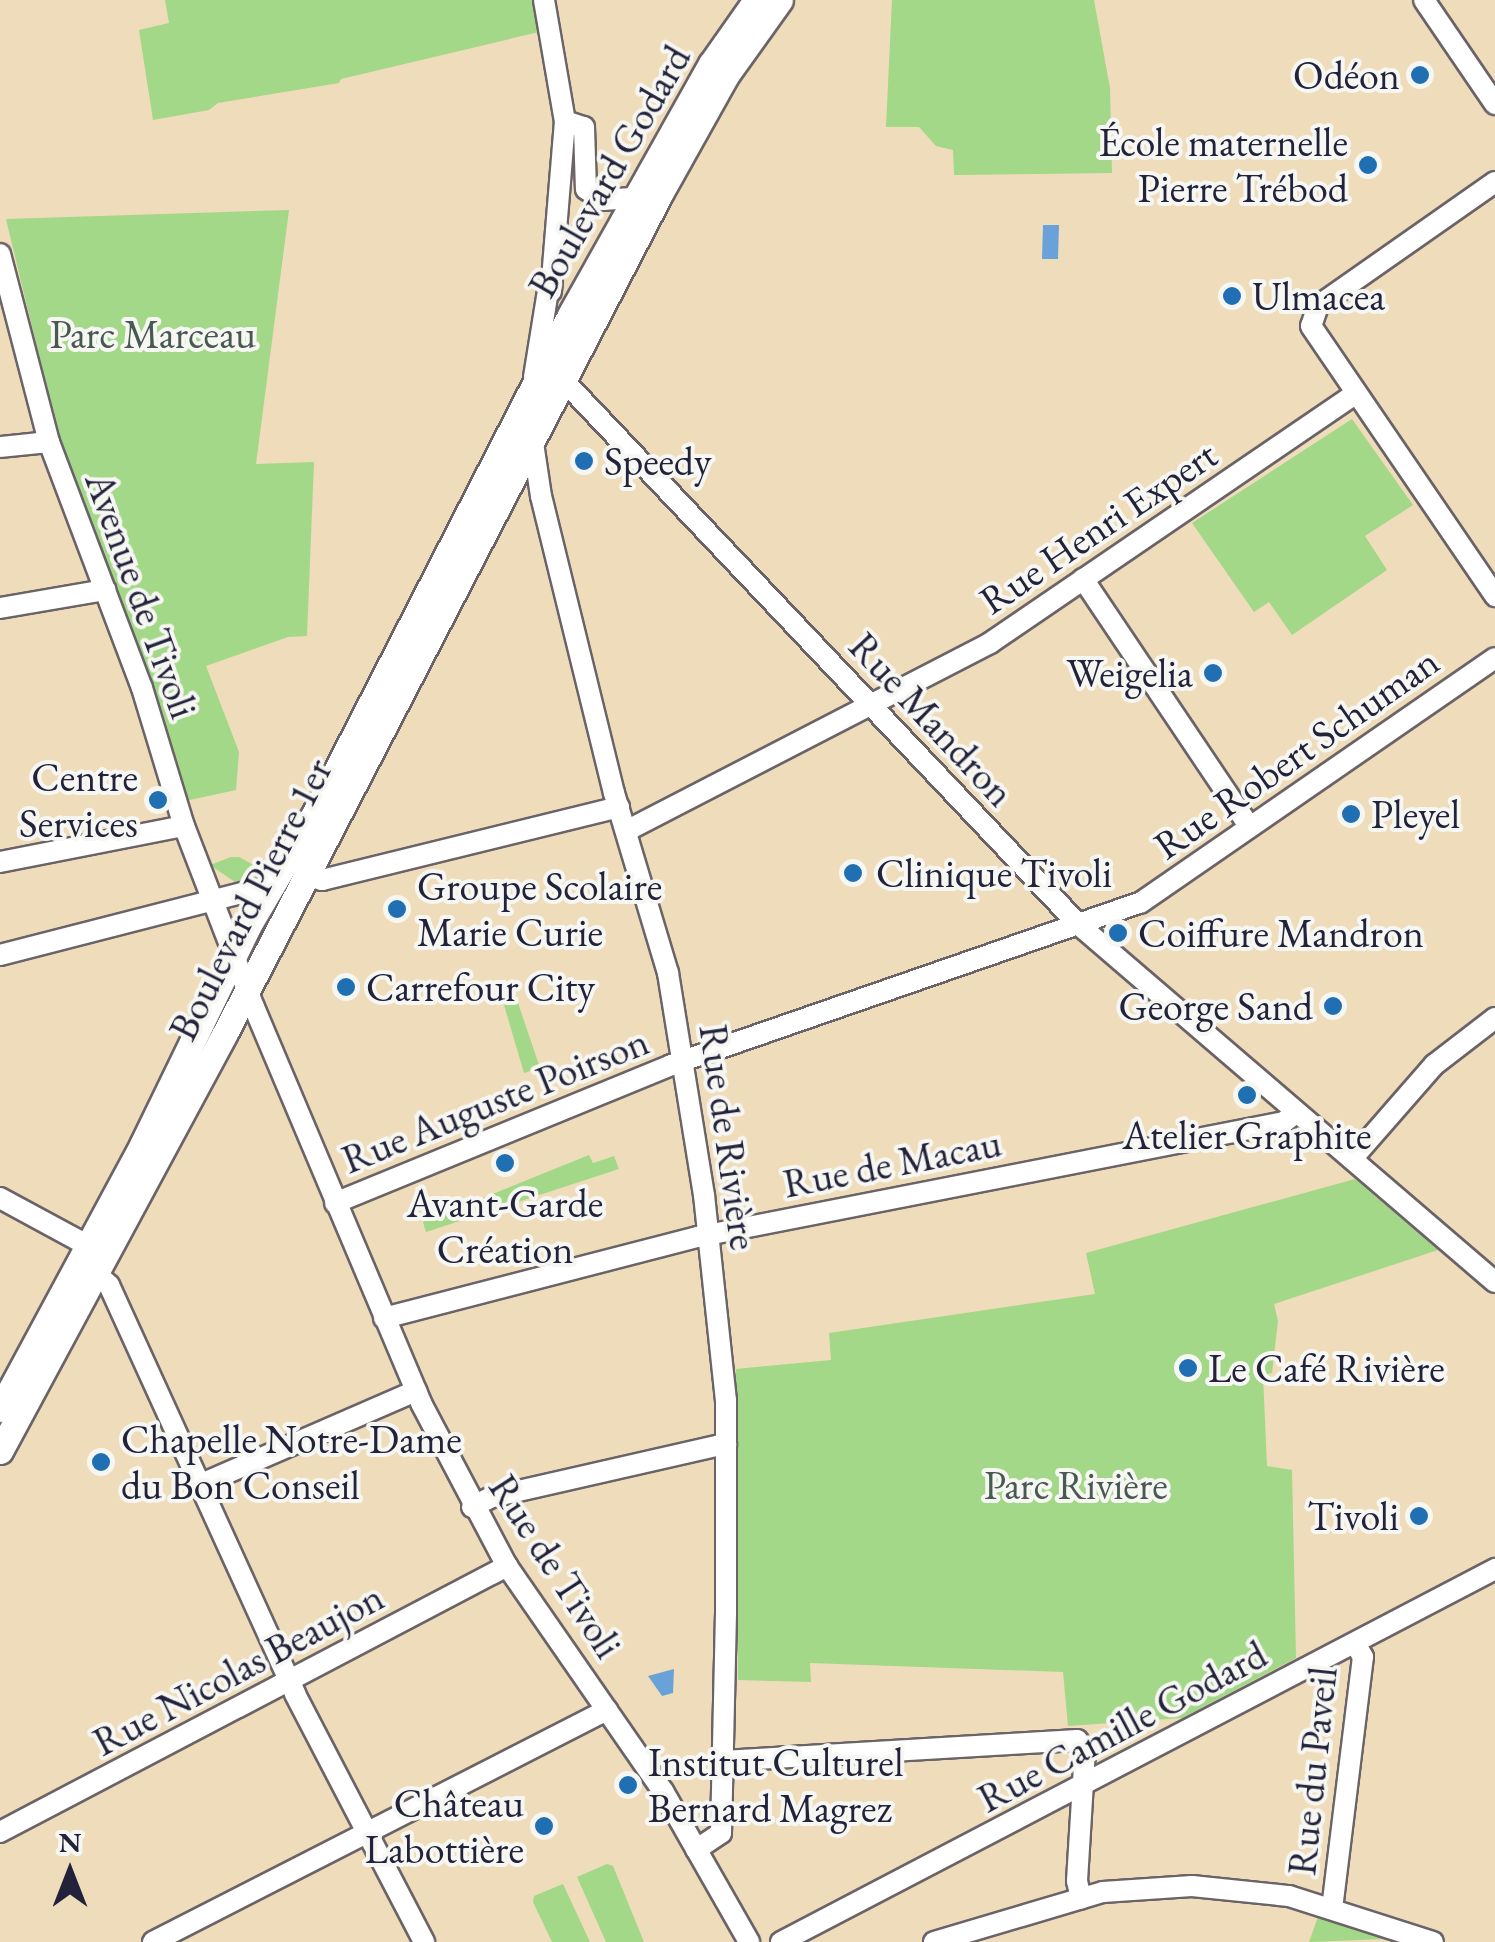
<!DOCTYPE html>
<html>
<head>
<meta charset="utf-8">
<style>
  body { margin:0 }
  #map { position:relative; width:1495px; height:1942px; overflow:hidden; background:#efdcba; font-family:"EB Garamond",serif }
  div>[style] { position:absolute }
  .green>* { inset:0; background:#a2d888 }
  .water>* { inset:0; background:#69a2d8 }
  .roads { filter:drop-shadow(2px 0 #6a6367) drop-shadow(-2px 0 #6a6367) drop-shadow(0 2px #6a6367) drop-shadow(0 -2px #6a6367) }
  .minor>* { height:20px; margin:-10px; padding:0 10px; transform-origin:10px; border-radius:10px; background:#fff }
  .major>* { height:25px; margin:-12.5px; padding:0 12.5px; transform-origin:12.5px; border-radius:12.5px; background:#fff }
  .dots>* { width:28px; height:28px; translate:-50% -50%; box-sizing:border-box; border:5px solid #f6f6f2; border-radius:50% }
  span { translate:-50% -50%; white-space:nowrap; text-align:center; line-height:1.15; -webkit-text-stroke:8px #f6f6f2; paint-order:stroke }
  .poi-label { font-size:40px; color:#22223b }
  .right { translate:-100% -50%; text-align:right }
  .left { translate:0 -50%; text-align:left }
  .street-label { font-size:40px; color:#22223b }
  .park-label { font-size:40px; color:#485952 }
  .north { position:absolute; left:20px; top:1822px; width:100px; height:100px; -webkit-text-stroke:8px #f6f6f2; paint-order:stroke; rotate:0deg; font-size:28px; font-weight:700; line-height:40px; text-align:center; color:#22223b }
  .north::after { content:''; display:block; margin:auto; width:35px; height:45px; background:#22223b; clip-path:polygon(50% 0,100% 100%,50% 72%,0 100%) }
</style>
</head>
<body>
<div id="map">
  <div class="green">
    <div style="clip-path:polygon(165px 0,533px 0,539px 32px,341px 79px,339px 83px,218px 103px,209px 110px,153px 120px,139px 30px,169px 23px)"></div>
    <div style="clip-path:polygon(892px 0,1094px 0,1110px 88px,1112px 173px,954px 175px,953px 150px,936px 146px,919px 127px,886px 127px)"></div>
    <div style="clip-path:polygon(289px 210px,256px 464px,314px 462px,307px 636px,288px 637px,206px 666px,239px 752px,236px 790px,185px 801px,152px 684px,57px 431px,6px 219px)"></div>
    <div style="clip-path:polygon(1352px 419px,1413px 505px,1365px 536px,1387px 570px,1292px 635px,1269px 602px,1254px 612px,1192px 523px)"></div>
    <div style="clip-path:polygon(231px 857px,239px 857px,263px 870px,253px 879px,235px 882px,210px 865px)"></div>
    <div style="clip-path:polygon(515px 994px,540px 1068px,524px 1073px,502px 998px)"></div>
    <div style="clip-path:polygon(589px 1155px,593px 1163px,614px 1156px,619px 1169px,426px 1232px,423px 1222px)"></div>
    <div style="clip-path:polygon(1355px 1179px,1438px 1250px,1274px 1304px,1278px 1321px,1272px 1373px,1263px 1375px,1267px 1466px,1292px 1470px,1296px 1658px,1182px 1718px,1068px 1726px,1063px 1672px,810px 1663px,811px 1682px,738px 1680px,736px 1369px,831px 1360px,829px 1333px,1095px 1294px,1086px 1253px)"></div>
    <div style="clip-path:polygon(607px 1864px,613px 1866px,644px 1942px,606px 1942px,577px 1877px)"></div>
    <div style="clip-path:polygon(563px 1884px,590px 1942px,552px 1942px,533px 1902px,534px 1896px)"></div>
    <div style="clip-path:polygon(1318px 1917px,1365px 1932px,1386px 1939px,1309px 1942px)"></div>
  </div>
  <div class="water">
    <div style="clip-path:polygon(1043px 225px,1059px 225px,1058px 259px,1042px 259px)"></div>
    <div style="clip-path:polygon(674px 1669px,673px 1693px,662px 1696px,648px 1676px)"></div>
  </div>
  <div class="roads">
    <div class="minor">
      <div style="left:544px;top:0;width:123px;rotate:80.2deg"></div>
      <div style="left:565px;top:121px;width:171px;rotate:94.7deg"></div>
      <div style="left:1424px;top:0;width:126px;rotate:55.7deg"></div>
      <div style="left:565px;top:121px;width:20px;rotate:18deg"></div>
      <div style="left:584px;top:127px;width:62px;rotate:88.2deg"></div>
      <div style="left:586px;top:189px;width:20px;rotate:33deg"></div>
      <div style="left:603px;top:200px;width:32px;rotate:-4deg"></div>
      <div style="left:1495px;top:182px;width:216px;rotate:145deg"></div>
      <div style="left:1318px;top:306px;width:21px;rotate:109deg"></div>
      <div style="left:1311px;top:326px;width:327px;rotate:55.7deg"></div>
      <div style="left:0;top:254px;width:194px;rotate:75.4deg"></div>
      <div style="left:49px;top:442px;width:263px;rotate:69.3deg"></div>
      <div style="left:142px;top:688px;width:144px;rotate:73.1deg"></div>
      <div style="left:184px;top:826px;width:194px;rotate:68.9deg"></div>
      <div style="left:254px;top:1007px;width:430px;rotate:67.1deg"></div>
      <div style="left:421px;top:1403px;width:184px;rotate:62.2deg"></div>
      <div style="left:507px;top:1566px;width:274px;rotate:55.3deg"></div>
      <div style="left:663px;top:1791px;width:174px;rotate:60.3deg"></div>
      <div style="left:534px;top:377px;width:100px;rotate:-80.8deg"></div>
      <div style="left:564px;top:381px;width:749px;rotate:46.57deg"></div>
      <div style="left:1079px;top:925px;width:548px;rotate:40.64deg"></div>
      <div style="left:532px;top:436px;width:61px;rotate:81.5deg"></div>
      <div style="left:541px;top:496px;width:306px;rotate:76.2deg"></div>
      <div style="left:614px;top:793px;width:188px;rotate:73.3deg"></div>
      <div style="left:668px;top:973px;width:225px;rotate:80.8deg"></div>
      <div style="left:704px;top:1195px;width:206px;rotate:83.9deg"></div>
      <div style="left:726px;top:1400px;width:213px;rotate:90deg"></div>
      <div style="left:726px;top:1613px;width:220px;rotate:91.3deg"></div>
      <div style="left:721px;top:1833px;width:30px;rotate:146deg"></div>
      <div style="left:0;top:447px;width:49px;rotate:-5.8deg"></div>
      <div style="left:1083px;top:579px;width:298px;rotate:56.1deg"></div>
      <div style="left:0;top:608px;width:107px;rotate:-9.7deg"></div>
      <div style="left:626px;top:831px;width:410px;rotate:-27.3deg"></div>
      <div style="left:990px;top:643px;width:443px;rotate:-34.3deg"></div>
      <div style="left:0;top:862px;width:187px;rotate:-11.1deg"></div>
      <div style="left:306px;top:874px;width:17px;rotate:21deg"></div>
      <div style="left:322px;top:880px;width:306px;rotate:-13.8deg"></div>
      <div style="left:0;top:955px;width:281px;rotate:-14.4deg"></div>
      <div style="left:1352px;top:1159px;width:125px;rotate:-48.9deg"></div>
      <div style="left:1434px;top:1065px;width:77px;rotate:-37.6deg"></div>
      <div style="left:0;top:1198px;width:99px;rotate:28.4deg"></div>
      <div style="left:335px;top:1203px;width:363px;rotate:-22.3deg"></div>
      <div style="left:671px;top:1065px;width:496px;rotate:-19.1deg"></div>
      <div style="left:1140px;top:903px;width:431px;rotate:-34.6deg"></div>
      <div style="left:95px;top:1272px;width:19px;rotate:43deg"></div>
      <div style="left:109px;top:1285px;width:449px;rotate:65.5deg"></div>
      <div style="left:295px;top:1694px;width:280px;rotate:62.5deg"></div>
      <div style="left:384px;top:1318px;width:323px;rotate:-14.5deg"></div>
      <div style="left:697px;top:1237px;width:598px;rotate:-11.08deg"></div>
      <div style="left:1284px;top:1122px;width:16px;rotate:-38deg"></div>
      <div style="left:197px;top:1486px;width:239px;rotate:-23.5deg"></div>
      <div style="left:472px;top:1507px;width:22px;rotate:-27deg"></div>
      <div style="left:492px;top:1497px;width:240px;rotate:-12.8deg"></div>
      <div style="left:723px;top:1761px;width:355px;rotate:-3.4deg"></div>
      <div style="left:1077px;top:1740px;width:13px;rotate:51deg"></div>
      <div style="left:1085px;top:1750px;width:131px;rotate:93.5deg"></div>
      <div style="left:1077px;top:1881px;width:18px;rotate:77deg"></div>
      <div style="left:0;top:1832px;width:573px;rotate:-27.68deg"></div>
      <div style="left:1332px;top:1909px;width:254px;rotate:-83deg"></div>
      <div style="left:1363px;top:1657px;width:16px;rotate:-120deg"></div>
      <div style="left:153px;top:1942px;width:510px;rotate:-27.07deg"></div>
      <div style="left:781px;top:1942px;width:806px;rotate:-27.58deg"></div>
      <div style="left:934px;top:1942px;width:176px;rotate:-16.5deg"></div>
      <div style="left:1103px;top:1892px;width:89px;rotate:-3.9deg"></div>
      <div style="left:1192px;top:1886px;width:98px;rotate:5.9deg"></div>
      <div style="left:1289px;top:1896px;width:151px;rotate:17.7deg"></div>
    </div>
    <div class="major">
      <div style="left:0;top:1409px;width:300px;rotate:-61.7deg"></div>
      <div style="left:142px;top:1145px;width:247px;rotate:-64.1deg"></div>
      <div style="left:250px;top:923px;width:124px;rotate:-59.5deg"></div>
      <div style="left:313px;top:816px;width:563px;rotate:-62.84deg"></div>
      <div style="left:570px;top:315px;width:288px;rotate:-60.7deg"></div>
      <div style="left:711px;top:64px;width:78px;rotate:-54.9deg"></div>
      <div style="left:0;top:1451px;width:475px;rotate:-61.7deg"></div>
      <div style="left:225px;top:1033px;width:947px;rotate:-62.6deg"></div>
      <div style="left:661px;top:192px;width:135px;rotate:-60.8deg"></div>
      <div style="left:727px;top:74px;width:91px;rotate:-54.4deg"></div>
    </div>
  </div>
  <div class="dots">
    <div style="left:1420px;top:75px;background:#1f6fb2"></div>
    <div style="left:1368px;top:165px;background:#1f6fb2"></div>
    <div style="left:1232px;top:296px;background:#1f6fb2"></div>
    <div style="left:584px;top:461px;background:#1f6fb2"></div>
    <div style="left:1213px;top:673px;background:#1f6fb2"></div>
    <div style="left:158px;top:800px;background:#1f6fb2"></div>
    <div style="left:1351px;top:814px;background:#1f6fb2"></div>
    <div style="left:853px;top:873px;background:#1f6fb2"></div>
    <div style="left:397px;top:909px;background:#1f6fb2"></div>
    <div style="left:1118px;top:933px;background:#1f6fb2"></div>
    <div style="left:346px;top:987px;background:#1f6fb2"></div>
    <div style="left:1333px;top:1006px;background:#1f6fb2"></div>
    <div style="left:1247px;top:1095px;background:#1f6fb2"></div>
    <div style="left:505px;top:1163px;background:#1f6fb2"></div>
    <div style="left:1188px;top:1368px;background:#1f6fb2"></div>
    <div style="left:101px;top:1462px;background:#1f6fb2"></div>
    <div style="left:1419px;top:1516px;background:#1f6fb2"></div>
    <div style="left:628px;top:1785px;background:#1f6fb2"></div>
    <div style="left:544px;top:1826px;background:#1f6fb2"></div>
  </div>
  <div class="poi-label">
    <span class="right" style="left:1400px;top:75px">Odéon</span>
    <span class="right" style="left:1348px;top:165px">École maternelle<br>Pierre Trébod</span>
    <span class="left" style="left:1252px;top:296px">Ulmacea</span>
    <span class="left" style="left:604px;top:461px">Speedy</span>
    <span class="right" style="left:1193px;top:673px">Weigelia</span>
    <span class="right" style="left:138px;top:800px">Centre<br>Services</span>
    <span class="left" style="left:1371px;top:814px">Pleyel</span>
    <span class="left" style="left:876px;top:873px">Clinique Tivoli</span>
    <span class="left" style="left:417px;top:909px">Groupe Scolaire<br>Marie Curie</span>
    <span class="left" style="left:1138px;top:933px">Coiffure Mandron</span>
    <span class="left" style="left:366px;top:987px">Carrefour City</span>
    <span class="right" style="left:1313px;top:1006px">George Sand</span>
    <span style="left:1247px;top:1135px">Atelier Graphite</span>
    <span style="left:505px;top:1226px">Avant-Garde<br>Création</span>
    <span class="left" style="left:1208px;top:1368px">Le Café Rivière</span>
    <span class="left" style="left:121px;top:1462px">Chapelle Notre-Dame<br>du Bon Conseil</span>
    <span class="right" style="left:1399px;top:1516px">Tivoli</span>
    <span class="left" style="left:648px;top:1785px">Institut Culturel<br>Bernard Magrez</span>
    <span class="right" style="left:524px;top:1826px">Château<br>Labottière</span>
  </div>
  <div class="street-label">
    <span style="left:609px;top:171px;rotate:-60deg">Boulevard Godard</span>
    <span style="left:1098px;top:527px;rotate:-34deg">Rue Henri Expert</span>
    <span style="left:142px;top:595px;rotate:70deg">Avenue de Tivoli</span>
    <span style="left:932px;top:719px;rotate:47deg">Rue Mandron</span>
    <span style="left:1296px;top:753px;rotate:-35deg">Rue Robert Schuman</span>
    <span style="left:250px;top:899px;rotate:-63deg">Boulevard Pierre 1er</span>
    <span style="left:495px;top:1100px;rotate:-22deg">Rue Auguste Poirson</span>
    <span style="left:729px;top:1137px;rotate:82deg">Rue de Rivière</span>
    <span style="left:892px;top:1163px;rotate:-11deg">Rue de Macau</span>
    <span style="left:556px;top:1566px;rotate:57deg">Rue de Tivoli</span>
    <span style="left:238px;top:1669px;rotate:-28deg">Rue Nicolas Beaujon</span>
    <span style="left:1122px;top:1726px;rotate:-28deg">Rue Camille Godard</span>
    <span style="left:1312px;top:1771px;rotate:-84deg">Rue du Paveil</span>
  </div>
  <div class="park-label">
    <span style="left:153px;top:334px">Parc Marceau</span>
    <span style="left:1076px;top:1485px">Parc Rivière</span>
  </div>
  <div class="north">N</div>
</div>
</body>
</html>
